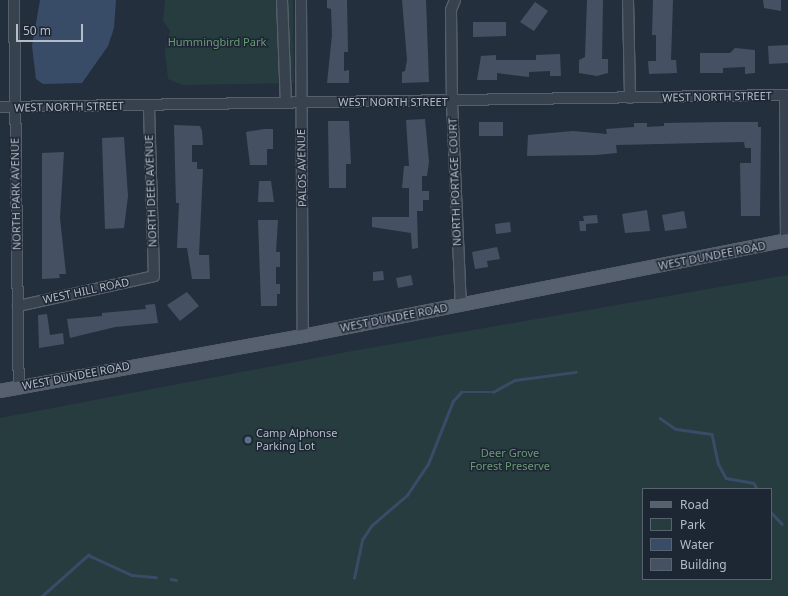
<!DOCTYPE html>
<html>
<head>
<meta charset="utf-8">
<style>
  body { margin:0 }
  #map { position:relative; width:788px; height:596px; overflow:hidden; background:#242f3e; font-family:"Noto Sans",sans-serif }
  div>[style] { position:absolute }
  .green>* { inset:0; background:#263c3f }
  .water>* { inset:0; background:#394c67 }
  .stream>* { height:2.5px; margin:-1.25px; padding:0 1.25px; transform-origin:1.25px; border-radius:1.25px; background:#394c67 }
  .building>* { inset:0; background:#455162 }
  .roads { filter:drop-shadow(1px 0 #565f6c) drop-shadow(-1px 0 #565f6c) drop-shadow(0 1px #565f6c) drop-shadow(0 -1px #565f6c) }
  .minor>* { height:10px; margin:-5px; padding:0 5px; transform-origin:5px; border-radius:5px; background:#38414e }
  .major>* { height:12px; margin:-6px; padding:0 6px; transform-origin:6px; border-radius:6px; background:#56606e }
  .dots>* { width:11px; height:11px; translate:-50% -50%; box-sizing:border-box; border:2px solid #1d2633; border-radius:50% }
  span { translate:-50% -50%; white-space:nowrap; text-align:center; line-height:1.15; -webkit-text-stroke:3px #1d2633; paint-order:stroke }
  .park-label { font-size:11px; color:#6b9a76 }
  .street-label { font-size:11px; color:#b4bcc9 }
  .poi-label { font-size:11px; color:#b4bcc9 }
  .left { translate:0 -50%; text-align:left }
  .legend { position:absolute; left:642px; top:488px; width:130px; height:92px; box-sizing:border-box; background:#1d2633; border:1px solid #59626f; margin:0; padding:5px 7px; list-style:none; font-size:12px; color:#b4bcc9 }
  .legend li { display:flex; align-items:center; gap:8px; height:20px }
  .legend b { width:20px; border:1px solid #59626f }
  .scale { position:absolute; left:16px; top:24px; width:67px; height:18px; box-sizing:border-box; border:2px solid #b4bcc9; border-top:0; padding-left:5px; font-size:12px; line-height:14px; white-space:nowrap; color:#b4bcc9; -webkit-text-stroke:3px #1d2633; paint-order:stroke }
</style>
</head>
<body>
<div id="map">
  <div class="green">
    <div style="clip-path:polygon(165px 0,293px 0,294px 83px,183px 85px,168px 79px,165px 51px,170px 31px,163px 20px)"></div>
    <div style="clip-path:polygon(evenodd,788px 275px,788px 596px,0 596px,0 418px,347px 352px,788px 275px,643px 489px,771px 489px,771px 579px,643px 579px,643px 489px)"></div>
  </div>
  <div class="water">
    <div style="clip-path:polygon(40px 0,116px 0,114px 28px,108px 46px,82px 83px,43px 84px,36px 79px,32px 46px)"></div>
  </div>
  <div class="stream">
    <div style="left:660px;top:418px;width:19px;rotate:35deg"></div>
    <div style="left:676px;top:429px;width:36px;rotate:8deg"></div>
    <div style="left:712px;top:434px;width:30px;rotate:78deg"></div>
    <div style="left:718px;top:463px;width:17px;rotate:62deg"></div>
    <div style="left:726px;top:478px;width:28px;rotate:10deg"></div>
    <div style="left:754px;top:483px;width:7px;rotate:63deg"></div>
    <div style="left:771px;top:512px;width:16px;rotate:47deg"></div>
    <div style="left:354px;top:578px;width:39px;rotate:-78deg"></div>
    <div style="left:362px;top:540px;width:17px;rotate:-57deg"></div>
    <div style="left:371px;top:526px;width:48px;rotate:-40.7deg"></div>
    <div style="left:407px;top:495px;width:37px;rotate:-56deg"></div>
    <div style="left:428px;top:464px;width:68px;rotate:-68.4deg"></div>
    <div style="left:453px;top:401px;width:12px;rotate:-48deg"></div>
    <div style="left:461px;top:392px;width:32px"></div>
    <div style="left:493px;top:392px;width:25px;rotate:-29deg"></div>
    <div style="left:515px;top:380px;width:61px;rotate:-7.6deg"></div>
    <div style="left:171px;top:579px;width:5px;rotate:11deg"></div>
    <div style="left:42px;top:596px;width:62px;rotate:-41.7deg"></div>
    <div style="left:88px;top:555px;width:48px;rotate:24.4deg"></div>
    <div style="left:132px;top:575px;width:24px;rotate:5deg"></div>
  </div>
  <div class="building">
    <div style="clip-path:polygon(327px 0,347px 0,348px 52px,344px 52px,344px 71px,349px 70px,349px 83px,327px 83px,332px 35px,331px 9px,327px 8px)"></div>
    <div style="clip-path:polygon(402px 0,426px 0,429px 82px,402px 83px,402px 72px,405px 71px,407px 60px)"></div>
    <div style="clip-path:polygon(587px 0,603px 0,602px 59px,608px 59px,608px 73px,597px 76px,579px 73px,579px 60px,585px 57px)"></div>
    <div style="clip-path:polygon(653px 0,673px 0,671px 60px,676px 60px,677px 73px,649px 74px,648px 61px,656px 61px,656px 35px,652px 35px)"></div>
    <div style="clip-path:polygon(763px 0,781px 0,781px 11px,764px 8px)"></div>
    <div style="clip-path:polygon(535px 2px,548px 11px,534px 31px,520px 22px)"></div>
    <div style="clip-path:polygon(473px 22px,506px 22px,506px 36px,473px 37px)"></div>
    <div style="clip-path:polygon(788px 45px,788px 63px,769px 64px,768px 46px)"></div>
    <div style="clip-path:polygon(735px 48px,755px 50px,755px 73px,745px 74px,745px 67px,723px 68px,723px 73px,700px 73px,700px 53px,730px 53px)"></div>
    <div style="clip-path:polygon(560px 54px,561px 76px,550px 76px,550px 71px,529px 72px,529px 77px,497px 73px,497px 80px,477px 80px,481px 56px,496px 55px,496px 60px,536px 60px,536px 55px)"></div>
    <div style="clip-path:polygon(425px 119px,429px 162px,427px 176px,422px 176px,422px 191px,429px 191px,429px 200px,423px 200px,423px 211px,417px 211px,418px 248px,412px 249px,411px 233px,372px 227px,372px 217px,409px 217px,409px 188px,402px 188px,404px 166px,409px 166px,406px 120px)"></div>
    <div style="clip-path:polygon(328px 121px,349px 121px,351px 164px,346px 164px,346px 188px,329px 188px)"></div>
    <div style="clip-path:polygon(479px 122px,503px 122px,503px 136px,479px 136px)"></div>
    <div style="clip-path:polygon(724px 122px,758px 122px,758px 127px,761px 127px,760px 216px,741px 216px,740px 163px,751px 163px,751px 148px,745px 148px,744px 142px,616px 145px,617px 153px,596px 155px,527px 156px,528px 135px,573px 131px,607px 134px,606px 129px,634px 127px,634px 123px,647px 123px,647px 127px,664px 126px,664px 123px)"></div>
    <div style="clip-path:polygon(174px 125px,200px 126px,202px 131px,203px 145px,192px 145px,192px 162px,197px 162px,197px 169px,203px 169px,199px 255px,209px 255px,210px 279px,192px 279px,187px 248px,177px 248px,179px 203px,176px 203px)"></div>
    <div style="clip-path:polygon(264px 129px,273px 129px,273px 149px,267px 149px,267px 165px,250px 165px,246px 132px)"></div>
    <div style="clip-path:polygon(124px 137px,128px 196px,124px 228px,105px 229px,102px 138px)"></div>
    <div style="clip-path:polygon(64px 152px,60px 218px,66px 274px,59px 274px,60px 278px,42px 279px,42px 153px)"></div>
    <div style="clip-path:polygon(259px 181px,271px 181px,274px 202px,258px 202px)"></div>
    <div style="clip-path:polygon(647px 210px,650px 231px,625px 233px,622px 214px)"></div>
    <div style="clip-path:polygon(684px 211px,687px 228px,665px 231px,662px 215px)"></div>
    <div style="clip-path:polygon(597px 215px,598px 223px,586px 224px,586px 231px,580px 231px,579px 221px,584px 221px,583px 216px)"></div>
    <div style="clip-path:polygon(258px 220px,278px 220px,276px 252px,280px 252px,280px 267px,276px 267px,276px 284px,280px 284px,280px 294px,277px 294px,277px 306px,261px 306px)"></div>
    <div style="clip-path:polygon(510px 222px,511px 232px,496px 234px,495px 224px)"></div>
    <div style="clip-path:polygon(497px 247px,500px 259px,487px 261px,488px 267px,475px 269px,472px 252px)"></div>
    <div style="clip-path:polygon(383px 271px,384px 280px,373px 281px,373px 272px)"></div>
    <div style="clip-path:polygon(411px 275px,413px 285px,398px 288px,396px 278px)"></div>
    <div style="clip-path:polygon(187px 292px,199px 306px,180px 321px,167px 305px)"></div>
    <div style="clip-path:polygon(155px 304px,158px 323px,115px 327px,70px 338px,67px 319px,102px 316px,102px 313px,146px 309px,145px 305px)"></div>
    <div style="clip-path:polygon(47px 314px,50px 335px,63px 333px,64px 344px,39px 348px,38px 315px)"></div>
  </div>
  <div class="roads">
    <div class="minor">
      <div style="left:14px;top:0;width:387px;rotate:89.3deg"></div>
      <div style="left:282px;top:0;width:103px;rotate:87.8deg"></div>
      <div style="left:301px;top:0;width:336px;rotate:89.7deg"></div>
      <div style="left:455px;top:0;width:11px;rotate:112deg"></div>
      <div style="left:451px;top:10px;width:92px;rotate:89.4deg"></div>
      <div style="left:452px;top:102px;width:203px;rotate:87.5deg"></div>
      <div style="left:628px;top:0;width:98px;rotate:88.8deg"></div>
      <div style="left:0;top:107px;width:785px;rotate:-0.88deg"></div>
      <div style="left:785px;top:95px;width:146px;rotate:89.6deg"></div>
      <div style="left:18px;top:306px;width:139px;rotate:-12.4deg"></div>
      <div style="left:154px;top:276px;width:170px;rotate:-91.7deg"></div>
    </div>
    <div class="major">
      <div style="left:0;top:391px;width:308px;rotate:-10.3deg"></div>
      <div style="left:303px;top:336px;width:494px;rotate:-11.2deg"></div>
    </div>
  </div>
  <div class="dots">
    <div style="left:248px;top:440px;background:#5c6f8a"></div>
  </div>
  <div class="park-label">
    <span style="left:217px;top:42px">Hummingbird Park</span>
    <span style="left:510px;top:460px">Deer Grove<br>Forest Preserve</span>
  </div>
  <div class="street-label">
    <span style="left:717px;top:97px;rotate:-1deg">WEST NORTH STREET</span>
    <span style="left:393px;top:102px">WEST NORTH STREET</span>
    <span style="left:69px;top:107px;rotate:-1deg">WEST NORTH STREET</span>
    <span style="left:302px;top:168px;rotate:-91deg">PALOS AVENUE</span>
    <span style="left:455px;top:182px;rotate:-92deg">NORTH PORTAGE COURT</span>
    <span style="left:151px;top:191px;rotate:-92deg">NORTH DEER AVENUE</span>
    <span style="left:16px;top:194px;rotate:-91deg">NORTH PARK AVENUE</span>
    <span style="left:712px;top:256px;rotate:-11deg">WEST DUNDEE ROAD</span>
    <span style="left:86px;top:291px;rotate:-12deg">WEST HILL ROAD</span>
    <span style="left:394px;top:318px;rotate:-11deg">WEST DUNDEE ROAD</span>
    <span style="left:76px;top:376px;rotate:-11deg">WEST DUNDEE ROAD</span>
  </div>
  <div class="poi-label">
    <span class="left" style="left:256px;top:440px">Camp Alphonse<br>Parking Lot</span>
  </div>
  <ul class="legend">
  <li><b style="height:5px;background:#56606e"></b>Road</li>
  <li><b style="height:11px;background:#263c3f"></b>Park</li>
  <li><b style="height:11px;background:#394c67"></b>Water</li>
  <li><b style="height:11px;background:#455162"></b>Building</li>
  </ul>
  <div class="scale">50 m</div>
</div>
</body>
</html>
